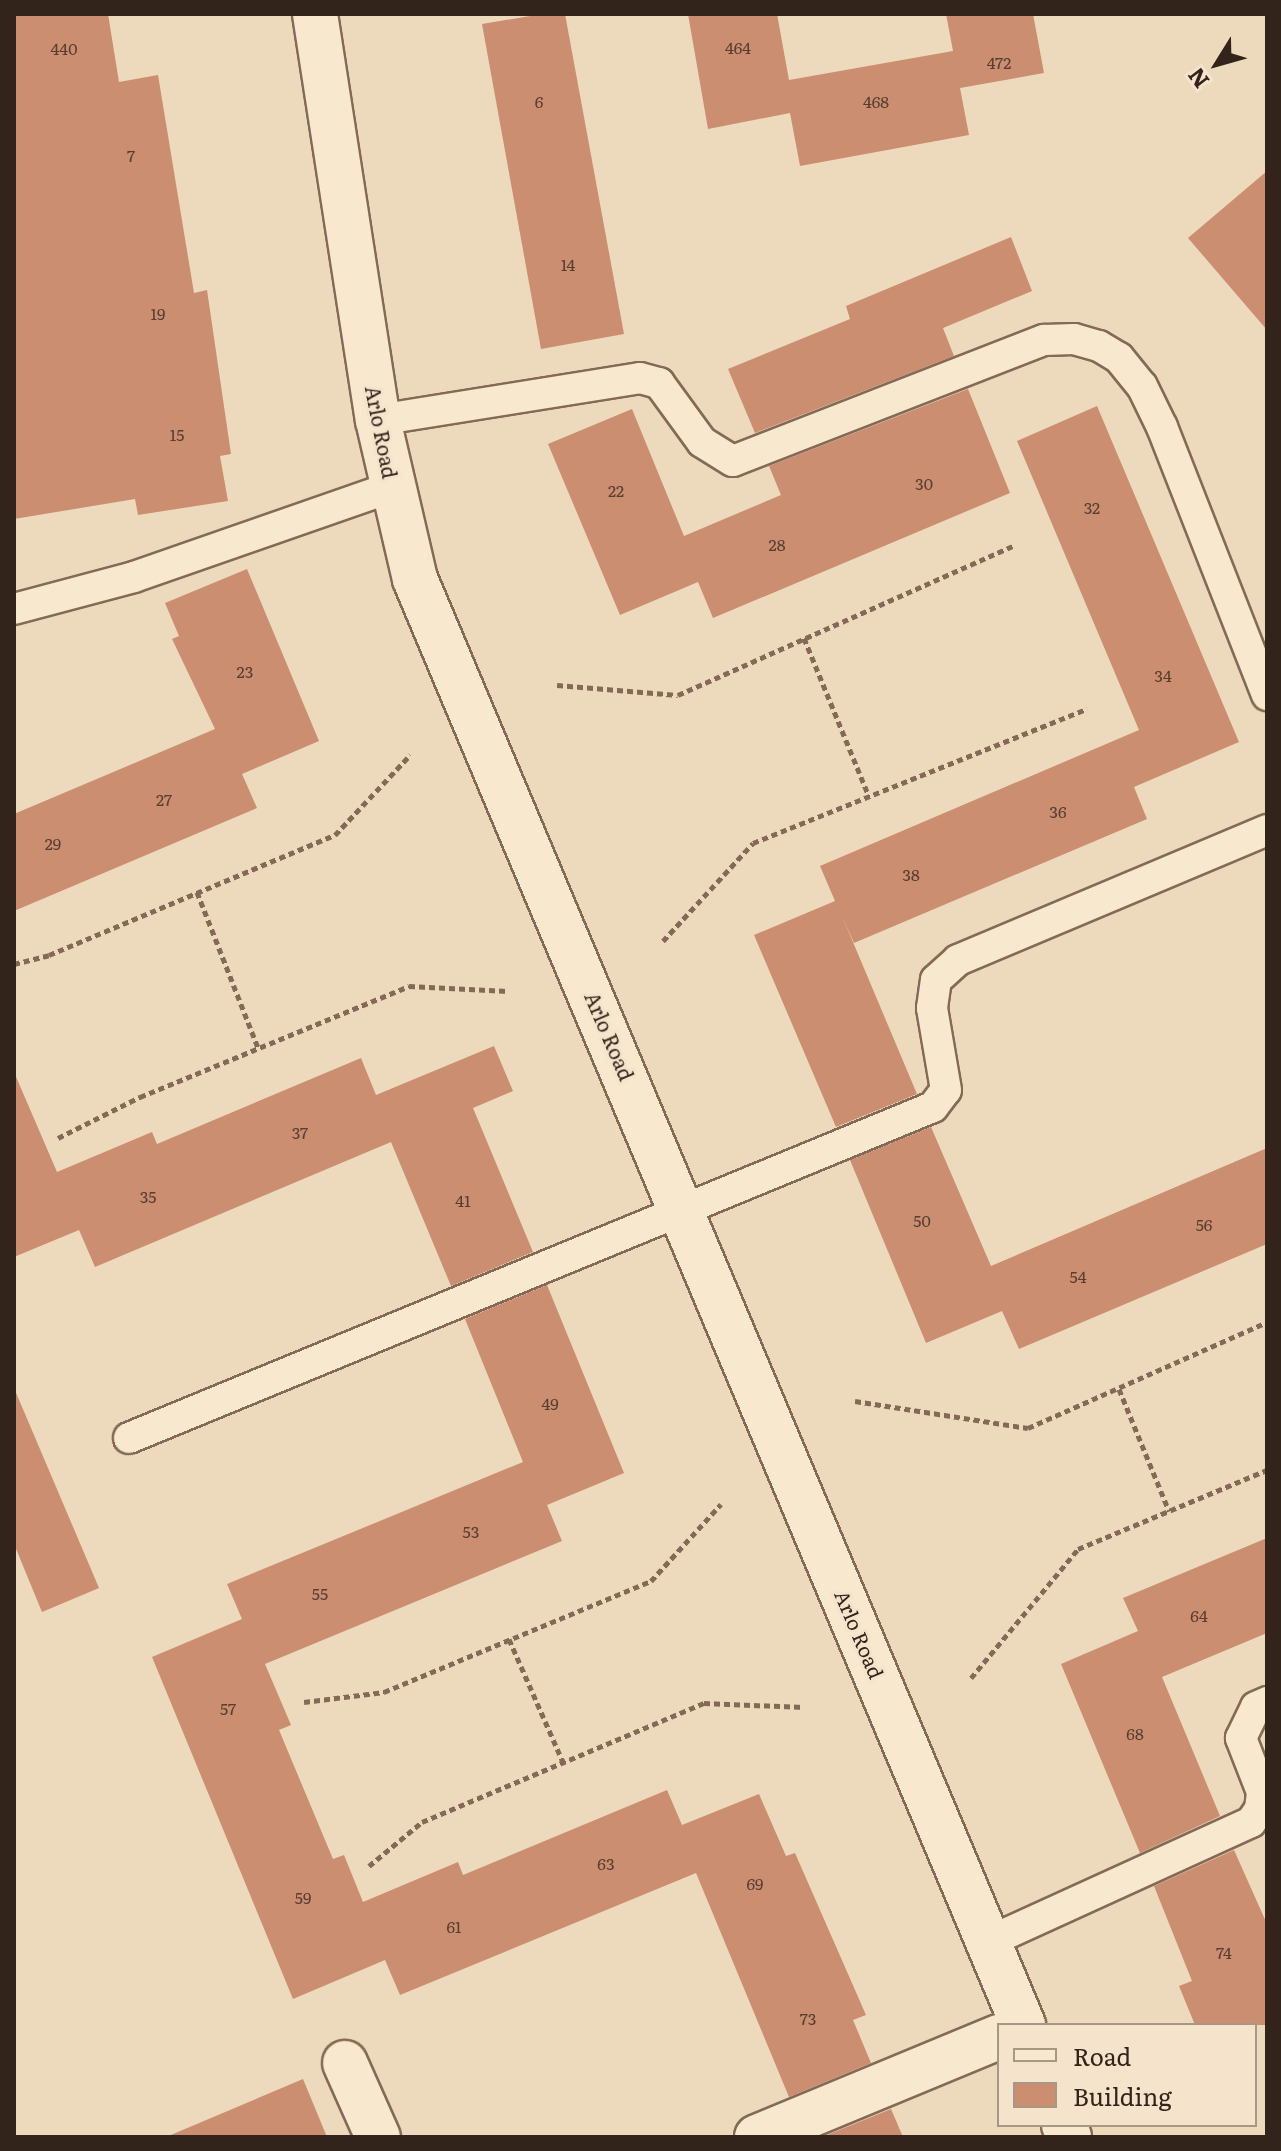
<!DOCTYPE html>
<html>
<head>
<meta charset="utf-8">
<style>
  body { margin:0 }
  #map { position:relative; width:1281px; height:2151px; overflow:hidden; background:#edd9bc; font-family:Literata,serif }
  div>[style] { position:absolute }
  .building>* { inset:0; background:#cb8e71 }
  .path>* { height:5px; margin-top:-2.5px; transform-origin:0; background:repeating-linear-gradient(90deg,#846a56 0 6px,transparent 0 10px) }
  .roads { filter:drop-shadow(2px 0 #846a56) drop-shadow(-2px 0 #846a56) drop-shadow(0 2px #846a56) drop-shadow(0 -2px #846a56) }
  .service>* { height:30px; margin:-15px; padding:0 15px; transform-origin:15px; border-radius:15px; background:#f8e8ce }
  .minor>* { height:44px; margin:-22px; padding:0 22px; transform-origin:22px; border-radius:22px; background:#f8e8ce }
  span { translate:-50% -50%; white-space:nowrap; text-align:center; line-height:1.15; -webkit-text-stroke:6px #f5e4cb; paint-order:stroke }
  .number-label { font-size:16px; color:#593e30 }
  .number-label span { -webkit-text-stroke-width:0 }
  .street-label { font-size:20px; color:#33241b }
  .frame { position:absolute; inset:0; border:16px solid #33241b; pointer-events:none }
  .legend { position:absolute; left:997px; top:2023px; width:260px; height:104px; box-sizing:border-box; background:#f5e4cb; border:2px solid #a79785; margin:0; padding:10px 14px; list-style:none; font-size:24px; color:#33241b }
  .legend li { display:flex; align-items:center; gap:16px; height:40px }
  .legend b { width:40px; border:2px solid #a79785 }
  .north { position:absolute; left:1177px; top:24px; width:80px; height:80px; -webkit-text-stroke:6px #f5e4cb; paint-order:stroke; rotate:233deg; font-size:22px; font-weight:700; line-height:32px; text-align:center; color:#33241b }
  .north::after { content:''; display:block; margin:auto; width:28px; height:36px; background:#33241b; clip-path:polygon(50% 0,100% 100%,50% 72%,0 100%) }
</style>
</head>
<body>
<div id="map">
  <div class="building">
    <div style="clip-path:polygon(14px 14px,108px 14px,119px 82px,158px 75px,194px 293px,207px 290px,231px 454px,220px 456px,228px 501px,138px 515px,135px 499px,14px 519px)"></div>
    <div style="clip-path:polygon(542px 14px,565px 14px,624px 334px,541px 349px,482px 24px)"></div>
    <div style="clip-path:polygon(688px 14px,777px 14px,789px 80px,953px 51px,946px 14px,1033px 14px,1044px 73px,960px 88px,969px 135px,800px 166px,790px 113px,708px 129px)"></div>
    <div style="clip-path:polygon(1267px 171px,1267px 330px,1188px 238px)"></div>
    <div style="clip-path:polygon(1011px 237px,1032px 291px,943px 328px,954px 356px,755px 433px,728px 369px,850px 319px,846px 306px)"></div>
    <div style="clip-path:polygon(968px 389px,1010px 493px,713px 618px,698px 582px,620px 615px,548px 444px,632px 409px,684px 536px,781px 495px,769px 466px)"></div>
    <div style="clip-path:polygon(1097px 406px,1239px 742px,1134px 787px,1147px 819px,854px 943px,842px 916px,917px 1094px,836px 1127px,754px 935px,835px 901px,820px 866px,1139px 730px,1017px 441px)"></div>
    <div style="clip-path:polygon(247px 569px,319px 741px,242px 774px,257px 808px,14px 911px,14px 814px,215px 729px,172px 639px,179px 636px,165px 603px)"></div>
    <div style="clip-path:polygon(494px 1046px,513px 1091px,473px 1108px,533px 1252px,451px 1286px,391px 1142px,95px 1267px,79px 1230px,14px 1257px,14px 1072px,57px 1172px,152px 1132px,157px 1144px,361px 1058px,376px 1095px)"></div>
    <div style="clip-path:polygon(931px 1127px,991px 1266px,1267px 1148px,1267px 1244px,1019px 1349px,1002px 1311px,926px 1343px,850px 1160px)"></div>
    <div style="clip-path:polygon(547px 1285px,624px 1473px,547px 1505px,562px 1541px,265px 1664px,291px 1725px,279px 1730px,333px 1859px,344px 1855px,363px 1902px,458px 1862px,463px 1875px,667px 1790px,682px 1825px,759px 1794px,786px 1856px,795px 1853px,866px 2015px,853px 2020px,871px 2063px,789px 2097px,696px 1873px,400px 1995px,385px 1960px,293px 1999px,152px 1657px,242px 1619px,227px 1584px,523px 1462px,465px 1319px)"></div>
    <div style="clip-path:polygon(14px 1388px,99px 1588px,42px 1612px,14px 1544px)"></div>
    <div style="clip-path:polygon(1267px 1538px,1267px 1633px,1162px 1677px,1220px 1816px,1140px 1853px,1061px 1664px,1138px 1631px,1123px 1598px)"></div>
    <div style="clip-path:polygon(1234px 1850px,1267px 1924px,1267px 2025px,1195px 2025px,1179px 1986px,1192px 1981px,1154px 1886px)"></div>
    <div style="clip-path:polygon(303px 2079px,327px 2137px,166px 2137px)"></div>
    <div style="clip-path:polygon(891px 2109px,903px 2137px,822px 2137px)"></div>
  </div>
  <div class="path">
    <div style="left:804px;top:638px;width:169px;rotate:67.7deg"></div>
    <div style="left:557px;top:685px;width:121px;rotate:4.7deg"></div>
    <div style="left:678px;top:695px;width:367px;rotate:-24deg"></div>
    <div style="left:197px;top:892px;width:168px;rotate:68.6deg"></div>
    <div style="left:663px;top:941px;width:133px;rotate:-47.4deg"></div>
    <div style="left:753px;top:843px;width:360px;rotate:-21.9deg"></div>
    <div style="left:14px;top:964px;width:36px;rotate:-14deg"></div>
    <div style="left:49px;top:955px;width:310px;rotate:-22.8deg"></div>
    <div style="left:335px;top:835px;width:110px;rotate:-46.8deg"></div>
    <div style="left:58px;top:1138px;width:92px;rotate:-26.6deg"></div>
    <div style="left:140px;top:1097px;width:291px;rotate:-22.4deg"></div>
    <div style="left:409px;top:986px;width:99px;rotate:2.9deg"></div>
    <div style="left:1119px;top:1389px;width:132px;rotate:67.7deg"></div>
    <div style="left:855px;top:1401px;width:175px;rotate:8.9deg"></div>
    <div style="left:1028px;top:1428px;width:261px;rotate:-23.9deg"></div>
    <div style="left:509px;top:1639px;width:134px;rotate:66.3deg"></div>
    <div style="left:971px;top:1678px;width:168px;rotate:-50.3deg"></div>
    <div style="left:1078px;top:1549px;width:205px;rotate:-22.7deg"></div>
    <div style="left:304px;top:1702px;width:81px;rotate:-7.1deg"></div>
    <div style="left:384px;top:1692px;width:289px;rotate:-22.6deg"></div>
    <div style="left:651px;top:1581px;width:104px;rotate:-47.7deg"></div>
    <div style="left:369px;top:1866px;width:69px;rotate:-39.7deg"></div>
    <div style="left:422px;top:1822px;width:306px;rotate:-22.9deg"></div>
    <div style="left:704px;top:1703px;width:100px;rotate:2.3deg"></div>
  </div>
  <div class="roads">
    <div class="service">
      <div style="left:378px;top:420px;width:265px;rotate:-9.1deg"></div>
      <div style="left:640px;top:378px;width:20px;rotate:15deg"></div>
      <div style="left:659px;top:383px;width:73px;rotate:53.9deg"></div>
      <div style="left:702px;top:442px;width:36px;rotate:32deg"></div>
      <div style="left:733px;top:461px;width:334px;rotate:-21.3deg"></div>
      <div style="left:1044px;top:340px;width:30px;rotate:-2deg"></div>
      <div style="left:1074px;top:339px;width:26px;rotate:16deg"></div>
      <div style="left:1099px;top:346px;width:23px;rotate:31deg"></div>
      <div style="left:1119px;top:358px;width:36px;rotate:51deg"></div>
      <div style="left:1142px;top:386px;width:46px;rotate:64deg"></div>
      <div style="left:1162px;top:427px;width:288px;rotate:68.6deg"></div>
      <div style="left:14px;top:609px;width:124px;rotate:-14.9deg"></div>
      <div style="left:134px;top:577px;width:274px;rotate:-19.2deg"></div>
      <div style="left:129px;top:1438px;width:869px;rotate:-22.38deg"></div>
      <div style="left:933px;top:1107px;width:21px;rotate:-53deg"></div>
      <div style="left:946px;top:1090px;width:83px;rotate:-99.7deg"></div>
      <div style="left:932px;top:1008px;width:28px;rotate:-82deg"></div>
      <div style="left:936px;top:980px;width:30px;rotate:-42deg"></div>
      <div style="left:958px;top:960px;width:335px;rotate:-22.8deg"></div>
      <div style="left:988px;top:1942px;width:289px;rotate:-24.5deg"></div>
      <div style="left:1251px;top:1822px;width:16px;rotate:-55deg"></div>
      <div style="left:1260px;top:1809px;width:17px;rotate:-83deg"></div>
      <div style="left:1262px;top:1792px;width:58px;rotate:-111.3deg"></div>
      <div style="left:1241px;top:1738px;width:34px;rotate:-64deg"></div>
      <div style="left:1256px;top:1707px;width:12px;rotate:-24deg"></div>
    </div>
    <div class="minor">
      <div style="left:315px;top:14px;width:411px;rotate:81.2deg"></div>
      <div style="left:378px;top:420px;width:163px;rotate:76.9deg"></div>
      <div style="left:415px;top:579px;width:1569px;rotate:67.19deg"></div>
      <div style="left:345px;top:2063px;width:81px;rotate:66deg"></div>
      <div style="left:1064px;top:2125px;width:13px;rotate:67deg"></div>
      <div style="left:757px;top:2137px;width:262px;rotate:-22.5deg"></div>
    </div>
  </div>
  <div class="number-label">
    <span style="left:738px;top:47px">464</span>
    <span style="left:64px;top:48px">440</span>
    <span style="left:999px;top:62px">472</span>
    <span style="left:539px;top:101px">6</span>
    <span style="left:876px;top:101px">468</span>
    <span style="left:131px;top:155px">7</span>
    <span style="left:568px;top:264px">14</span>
    <span style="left:158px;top:313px">19</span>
    <span style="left:177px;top:434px">15</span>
    <span style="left:924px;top:483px">30</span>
    <span style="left:616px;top:490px">22</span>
    <span style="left:1092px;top:507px">32</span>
    <span style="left:777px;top:544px">28</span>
    <span style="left:245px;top:671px">23</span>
    <span style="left:1163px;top:675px">34</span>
    <span style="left:164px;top:799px">27</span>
    <span style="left:1058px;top:811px">36</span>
    <span style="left:53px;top:843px">29</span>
    <span style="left:911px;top:874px">38</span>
    <span style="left:300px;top:1132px">37</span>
    <span style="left:148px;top:1196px">35</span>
    <span style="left:463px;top:1200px">41</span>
    <span style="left:922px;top:1220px">50</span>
    <span style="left:1204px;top:1224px">56</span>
    <span style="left:1078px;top:1276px">54</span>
    <span style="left:550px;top:1403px">49</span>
    <span style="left:471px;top:1531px">53</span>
    <span style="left:320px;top:1593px">55</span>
    <span style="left:1199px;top:1615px">64</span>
    <span style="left:228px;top:1708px">57</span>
    <span style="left:1135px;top:1733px">68</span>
    <span style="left:606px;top:1863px">63</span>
    <span style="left:755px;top:1883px">69</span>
    <span style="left:303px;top:1897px">59</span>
    <span style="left:454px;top:1926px">61</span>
    <span style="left:1224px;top:1952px">74</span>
    <span style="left:808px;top:2018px">73</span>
  </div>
  <div class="street-label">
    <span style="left:382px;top:432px;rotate:79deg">Arlo Road</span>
    <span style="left:610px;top:1036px;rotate:67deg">Arlo Road</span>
    <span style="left:860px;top:1634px;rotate:67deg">Arlo Road</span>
  </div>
  <div class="frame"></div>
  <ul class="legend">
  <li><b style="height:10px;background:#f8e8ce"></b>Road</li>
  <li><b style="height:22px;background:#cb8e71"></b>Building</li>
  </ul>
  <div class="north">N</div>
</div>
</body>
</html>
